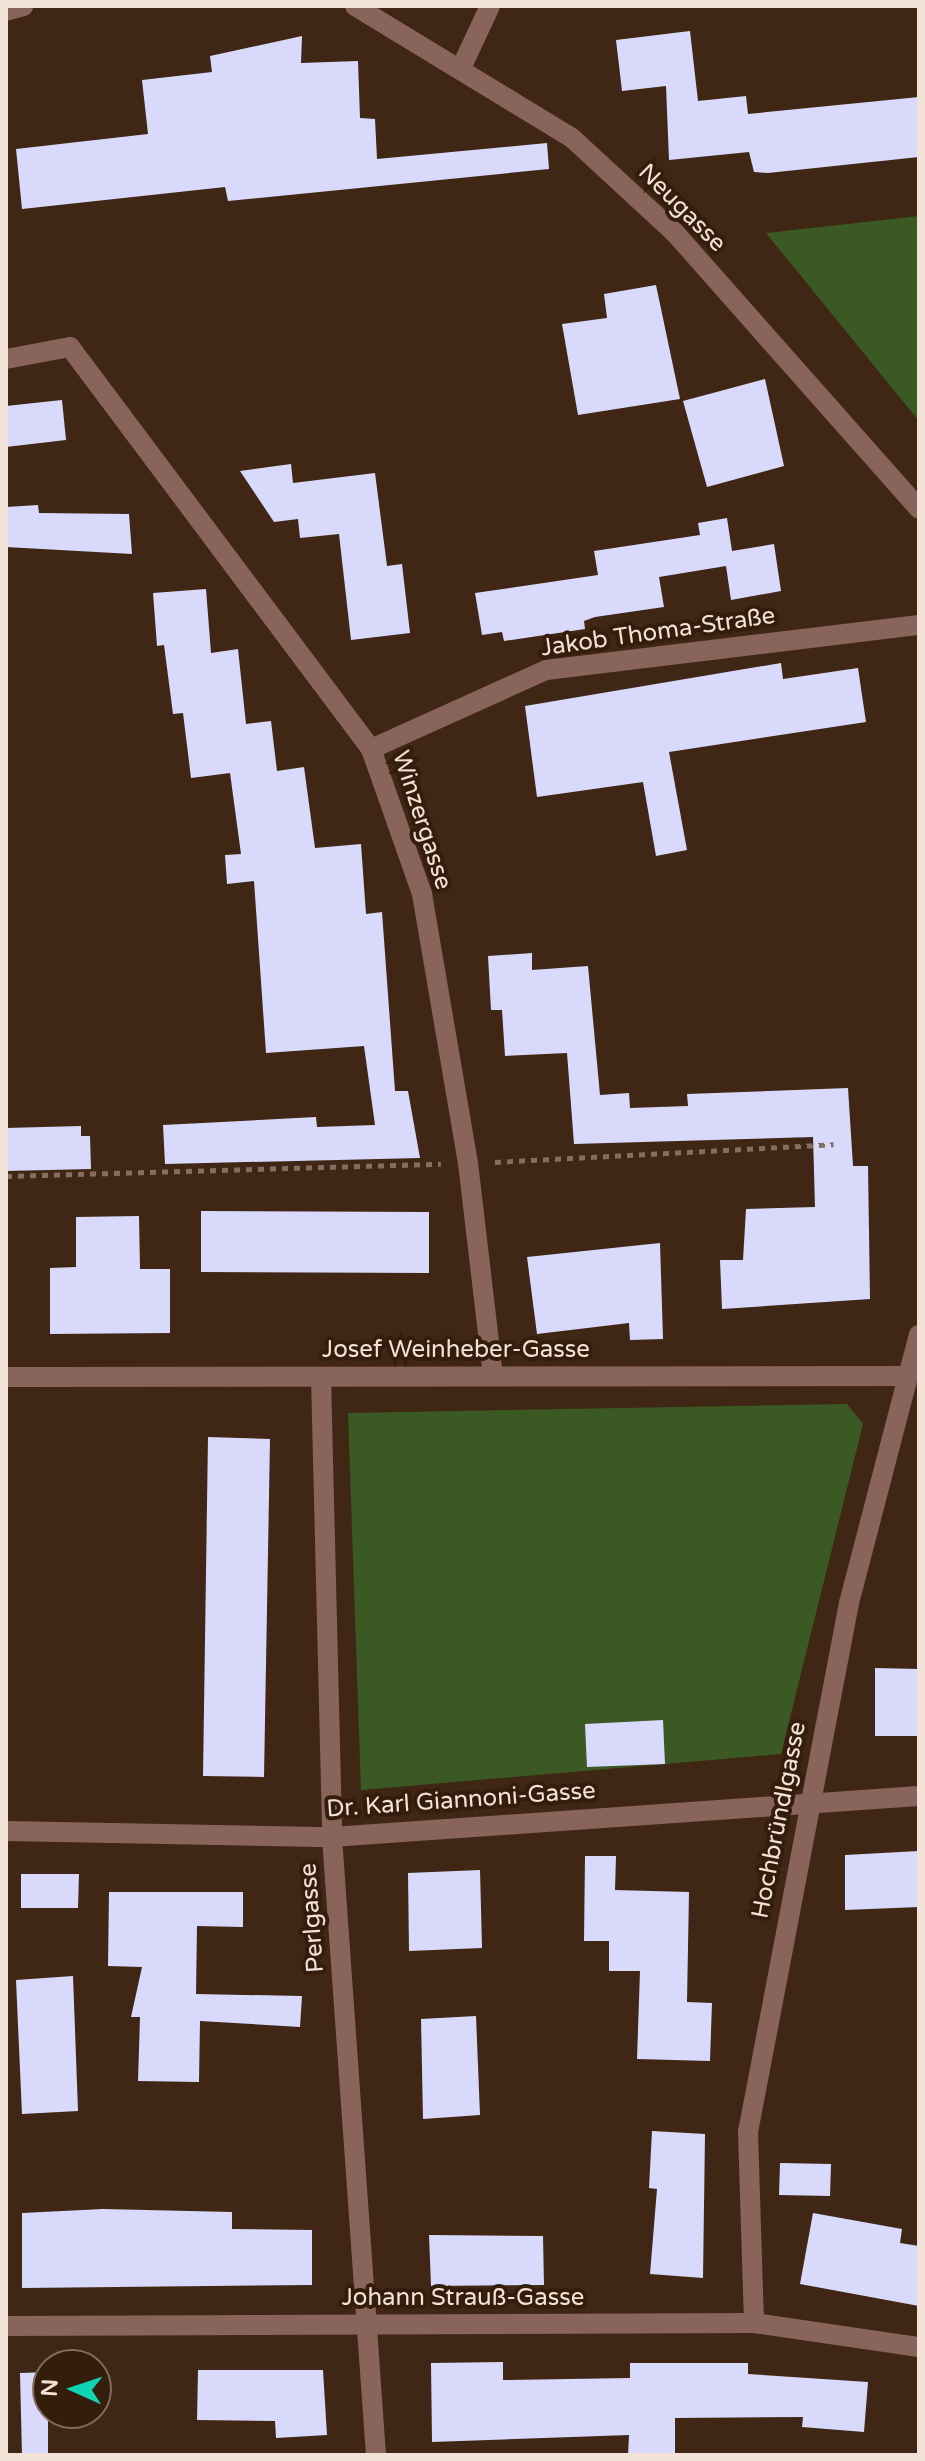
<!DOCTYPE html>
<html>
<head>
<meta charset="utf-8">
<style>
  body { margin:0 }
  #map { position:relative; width:925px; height:2461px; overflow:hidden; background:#402715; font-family:"Varela Round",sans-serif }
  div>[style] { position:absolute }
  .green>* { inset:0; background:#3b5923 }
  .building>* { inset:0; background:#d9dafb }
  .path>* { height:5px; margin-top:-2.5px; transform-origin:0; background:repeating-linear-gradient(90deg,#846e5f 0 6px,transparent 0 12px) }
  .minor>* { height:20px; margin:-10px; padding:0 10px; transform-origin:10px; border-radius:10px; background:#89645a }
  span { translate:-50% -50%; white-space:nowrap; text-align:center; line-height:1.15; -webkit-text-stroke:8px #351d0b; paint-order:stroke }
  .street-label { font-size:24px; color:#f3e2d7 }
  .frame { position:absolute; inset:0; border:8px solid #f3e2d7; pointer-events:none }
  .north { position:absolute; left:32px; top:2349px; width:80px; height:80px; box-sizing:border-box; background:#351d0b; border:2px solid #816c5d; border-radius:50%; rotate:273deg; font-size:22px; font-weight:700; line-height:32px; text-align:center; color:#f3e2d7 }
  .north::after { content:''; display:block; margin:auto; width:28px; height:36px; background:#0fd5b4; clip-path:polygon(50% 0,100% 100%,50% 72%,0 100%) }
</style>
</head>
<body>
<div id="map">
  <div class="green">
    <div style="clip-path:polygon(919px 216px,919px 421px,766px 233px)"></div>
    <div style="clip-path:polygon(847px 1404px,863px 1424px,781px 1754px,361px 1790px,348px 1413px)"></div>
  </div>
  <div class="building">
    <div style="clip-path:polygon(690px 31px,698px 101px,746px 96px,748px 114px,919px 97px,919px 157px,768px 173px,754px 172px,749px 152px,669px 160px,666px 86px,622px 91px,616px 40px)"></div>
    <div style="clip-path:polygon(302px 36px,301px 63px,358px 61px,360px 118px,375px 119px,377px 159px,547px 143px,549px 169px,228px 201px,225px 187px,22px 209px,16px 149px,148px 134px,142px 80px,212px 72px,210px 56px)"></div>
    <div style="clip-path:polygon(656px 285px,680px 399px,578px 415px,562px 324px,607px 318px,604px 294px)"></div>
    <div style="clip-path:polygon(765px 379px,784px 466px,707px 487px,683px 401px)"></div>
    <div style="clip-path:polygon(62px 400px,66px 440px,6px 447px,6px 406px)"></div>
    <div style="clip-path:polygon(291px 464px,293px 483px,375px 473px,387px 566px,402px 564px,410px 633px,351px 640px,339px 534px,300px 538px,298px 519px,274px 522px,240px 471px)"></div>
    <div style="clip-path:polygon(38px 505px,39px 513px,129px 514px,132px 554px,6px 547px,6px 507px)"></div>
    <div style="clip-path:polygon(727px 518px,732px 551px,774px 544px,781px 591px,731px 600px,726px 566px,659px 577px,664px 607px,595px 617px,584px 621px,585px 629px,504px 641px,502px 632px,482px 635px,475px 593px,598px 575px,594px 551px,700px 535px,698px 523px)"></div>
    <div style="clip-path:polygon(206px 589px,211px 653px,238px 649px,246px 724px,271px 721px,277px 771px,304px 767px,315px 848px,361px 844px,366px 914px,382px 912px,395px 1091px,408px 1091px,420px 1158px,165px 1164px,163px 1125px,316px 1117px,317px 1127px,375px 1125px,364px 1046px,266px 1053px,254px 881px,227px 884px,225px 855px,241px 854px,230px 773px,191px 778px,183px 713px,173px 714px,164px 645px,157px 646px,153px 593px)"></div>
    <div style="clip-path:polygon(781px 663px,783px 679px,858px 668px,866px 722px,669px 752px,687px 850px,656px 856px,643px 782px,537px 797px,525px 706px)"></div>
    <div style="clip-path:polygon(532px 953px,532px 970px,588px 966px,600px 1095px,629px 1093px,630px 1108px,688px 1106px,687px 1094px,848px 1088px,853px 1166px,868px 1166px,870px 1299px,722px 1309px,720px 1260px,743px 1260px,746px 1209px,815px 1207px,813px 1137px,574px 1144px,567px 1053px,505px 1056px,502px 1010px,491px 1010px,488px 956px)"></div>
    <div style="clip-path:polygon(81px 1126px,81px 1136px,90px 1136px,91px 1169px,6px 1171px,6px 1128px)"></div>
    <div style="clip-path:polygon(201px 1211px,429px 1212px,429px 1273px,201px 1272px)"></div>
    <div style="clip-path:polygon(139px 1216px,140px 1269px,170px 1269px,170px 1333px,50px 1334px,50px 1268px,76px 1267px,76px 1217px)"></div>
    <div style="clip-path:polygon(660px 1243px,663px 1339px,630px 1340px,629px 1323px,537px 1334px,527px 1257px)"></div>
    <div style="clip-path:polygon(208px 1437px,270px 1439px,264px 1777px,203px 1776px)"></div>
    <div style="clip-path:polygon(875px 1668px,919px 1669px,919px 1736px,875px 1736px)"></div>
    <div style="clip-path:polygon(663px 1720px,665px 1764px,587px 1767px,585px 1724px)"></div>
    <div style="clip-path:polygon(919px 1851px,919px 1907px,845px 1910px,845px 1855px)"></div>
    <div style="clip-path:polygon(585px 1856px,616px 1856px,615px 1890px,689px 1892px,687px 2002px,712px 2003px,710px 2061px,637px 2059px,640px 1971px,609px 1971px,609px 1941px,584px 1941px)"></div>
    <div style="clip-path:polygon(480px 1870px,482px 1948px,409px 1951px,408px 1873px)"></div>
    <div style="clip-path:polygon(21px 1874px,79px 1874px,78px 1908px,21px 1908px)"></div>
    <div style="clip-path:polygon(109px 1892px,243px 1892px,243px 1927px,197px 1926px,196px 1994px,302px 1996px,300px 2027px,200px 2021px,199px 2082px,138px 2081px,140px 2017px,131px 2017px,142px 1967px,108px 1966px)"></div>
    <div style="clip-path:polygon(73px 1976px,78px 2111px,22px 2114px,16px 1980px)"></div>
    <div style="clip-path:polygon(476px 2016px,480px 2115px,423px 2119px,421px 2019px)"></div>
    <div style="clip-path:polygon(652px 2131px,705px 2134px,703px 2278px,650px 2274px,657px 2189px,649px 2188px)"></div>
    <div style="clip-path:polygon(780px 2163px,831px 2164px,830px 2196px,779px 2195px)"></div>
    <div style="clip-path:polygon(103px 2209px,232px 2212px,232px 2229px,312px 2230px,312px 2285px,22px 2288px,22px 2213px)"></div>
    <div style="clip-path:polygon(813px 2213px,902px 2229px,900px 2243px,919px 2246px,919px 2306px,800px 2284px)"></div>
    <div style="clip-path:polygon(429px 2235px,543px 2236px,544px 2285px,431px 2286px)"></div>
    <div style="clip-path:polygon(503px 2362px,503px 2380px,630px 2378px,630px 2363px,748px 2363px,748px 2374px,868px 2382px,864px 2432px,802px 2427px,803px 2417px,675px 2418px,675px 2455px,628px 2455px,629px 2435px,432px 2442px,431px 2363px)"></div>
    <div style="clip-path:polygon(198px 2370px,323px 2370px,327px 2435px,276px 2438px,275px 2421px,197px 2420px)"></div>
    <div style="clip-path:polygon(48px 2372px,48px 2455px,22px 2455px,20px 2373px)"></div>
  </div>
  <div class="path">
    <div style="left:495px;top:1162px;width:339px;rotate:-3deg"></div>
    <div style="left:6px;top:1176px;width:435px;rotate:-1.6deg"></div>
  </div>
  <div class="minor">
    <div style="left:355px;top:6px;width:254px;rotate:31.3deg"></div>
    <div style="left:572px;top:138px;width:140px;rotate:42.7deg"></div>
    <div style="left:675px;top:233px;width:368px;rotate:48.5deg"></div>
    <div style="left:6px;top:11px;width:18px;rotate:-16deg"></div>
    <div style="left:462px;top:66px;width:66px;rotate:-65deg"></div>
    <div style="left:6px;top:359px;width:65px;rotate:-10.6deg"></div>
    <div style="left:70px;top:347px;width:502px;rotate:53.18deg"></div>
    <div style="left:371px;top:749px;width:154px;rotate:70.6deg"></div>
    <div style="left:422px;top:894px;width:273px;rotate:80.3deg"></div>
    <div style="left:468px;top:1163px;width:213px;rotate:83.3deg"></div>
    <div style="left:371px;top:749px;width:192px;rotate:-24.3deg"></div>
    <div style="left:546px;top:670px;width:376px;rotate:-6.9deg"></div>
    <div style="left:6px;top:1377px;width:900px;rotate:-0.06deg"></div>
    <div style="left:321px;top:1377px;width:460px;rotate:88.6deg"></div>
    <div style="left:332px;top:1837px;width:620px;rotate:85.93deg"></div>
    <div style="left:6px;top:1831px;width:326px;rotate:1.1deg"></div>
    <div style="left:332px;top:1837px;width:588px;rotate:-4deg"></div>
    <div style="left:754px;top:2323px;width:191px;rotate:-91.8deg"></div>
    <div style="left:748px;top:2132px;width:539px;rotate:-79.19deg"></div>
    <div style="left:849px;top:1603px;width:277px;rotate:-75.4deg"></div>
    <div style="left:6px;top:2326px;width:748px;rotate:-0.23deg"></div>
    <div style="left:754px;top:2323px;width:167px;rotate:8.3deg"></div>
  </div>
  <div class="street-label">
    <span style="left:682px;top:208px;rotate:45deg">Neugasse</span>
    <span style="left:658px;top:632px;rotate:-8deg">Jakob Thoma-Straße</span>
    <span style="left:422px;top:820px;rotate:72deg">Winzergasse</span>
    <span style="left:456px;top:1350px">Josef Weinheber-Gasse</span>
    <span style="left:461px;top:1800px;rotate:-4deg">Dr. Karl Giannoni-Gasse</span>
    <span style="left:779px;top:1820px;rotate:-79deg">Hochbründlgasse</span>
    <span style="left:312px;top:1918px;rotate:-94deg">Perlgasse</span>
    <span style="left:463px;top:2298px">Johann Strauß-Gasse</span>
  </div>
  <div class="frame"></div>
  <div class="north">N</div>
</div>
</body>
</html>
